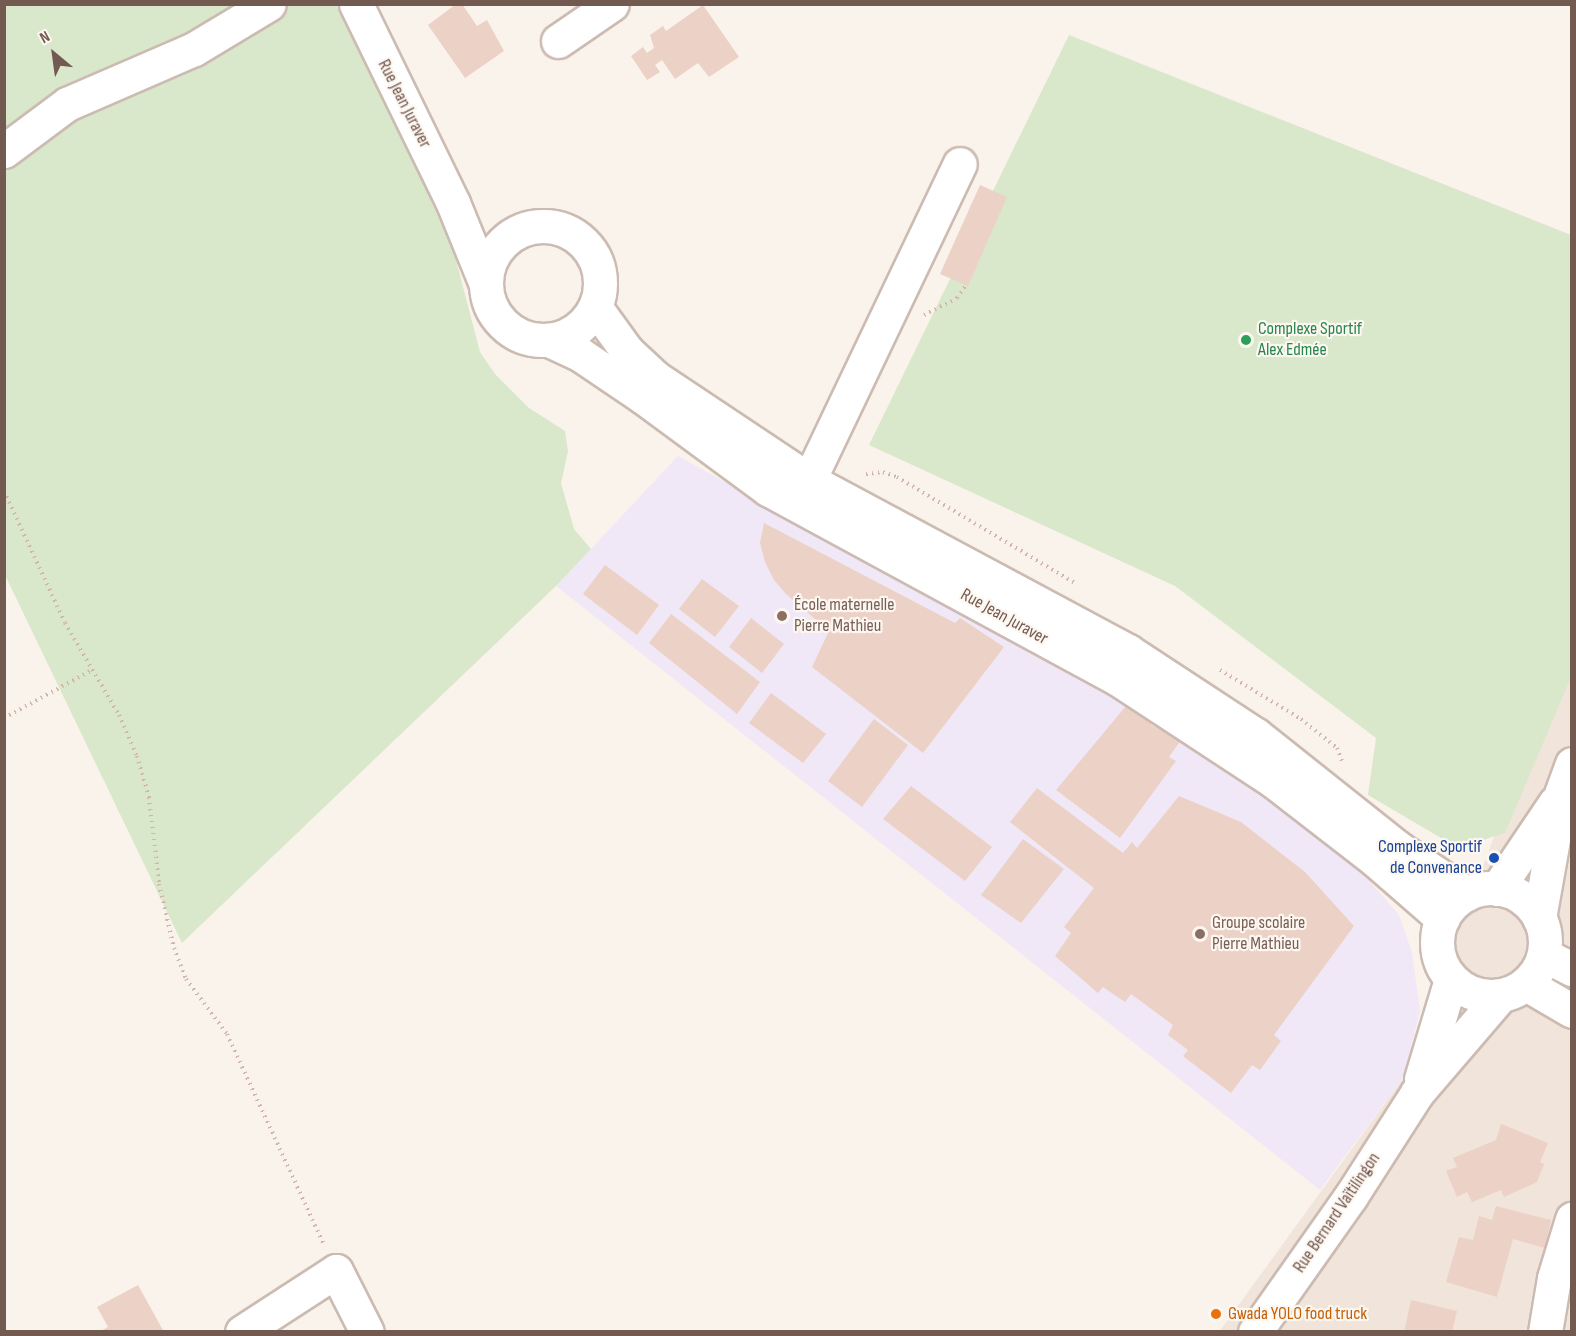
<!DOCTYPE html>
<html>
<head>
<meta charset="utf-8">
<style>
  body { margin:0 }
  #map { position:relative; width:1576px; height:1336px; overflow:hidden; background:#faf3eb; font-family:"Sofia Sans Condensed",sans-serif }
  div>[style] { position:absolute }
  .residential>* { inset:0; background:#f1e4da }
  .education>* { inset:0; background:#f0e8f7 }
  .green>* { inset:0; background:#d9e7cb }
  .building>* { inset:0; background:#ecd1c6 }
  .path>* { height:4px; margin-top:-2px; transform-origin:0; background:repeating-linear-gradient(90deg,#d2b5a9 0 1.5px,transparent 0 6px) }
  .roads { filter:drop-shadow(2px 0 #ccbbb2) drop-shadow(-2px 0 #ccbbb2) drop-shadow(0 2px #ccbbb2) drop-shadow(0 -2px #ccbbb2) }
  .minor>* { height:33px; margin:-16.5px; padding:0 16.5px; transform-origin:16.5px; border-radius:16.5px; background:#fff }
  .minor>.ring { margin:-16.5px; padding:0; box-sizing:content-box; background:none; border:33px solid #fff; border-radius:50% }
  .dots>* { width:16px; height:16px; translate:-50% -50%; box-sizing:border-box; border:3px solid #fdf7f1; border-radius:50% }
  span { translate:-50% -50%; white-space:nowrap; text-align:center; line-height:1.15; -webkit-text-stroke:4.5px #fdf7f1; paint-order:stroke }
  .street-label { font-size:18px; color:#735a51 }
  .leisure-label { font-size:18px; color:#27864d }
  .left { translate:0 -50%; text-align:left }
  .education-label { font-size:18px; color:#785e54 }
  .transit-label { font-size:18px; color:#164399 }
  .right { translate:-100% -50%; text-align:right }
  .food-label { font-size:18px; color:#c56008 }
  .frame { position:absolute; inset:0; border:6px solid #735a51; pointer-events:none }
  .north { position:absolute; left:24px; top:24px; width:60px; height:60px; -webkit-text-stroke:4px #fdf7f1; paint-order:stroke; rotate:331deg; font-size:16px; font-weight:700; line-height:24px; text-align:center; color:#735a51 }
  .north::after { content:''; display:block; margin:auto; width:21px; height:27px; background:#735a51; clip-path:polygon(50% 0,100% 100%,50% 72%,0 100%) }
</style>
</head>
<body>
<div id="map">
  <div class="residential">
    <div style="clip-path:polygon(1571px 661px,1571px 1331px,1219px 1332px,1404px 1077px,1495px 834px)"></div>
  </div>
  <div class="education">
    <div style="clip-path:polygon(678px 456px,1096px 686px,1207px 751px,1359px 869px,1399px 915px,1412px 952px,1420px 1011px,1404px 1077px,1320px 1190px,556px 586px)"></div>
  </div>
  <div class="green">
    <div style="clip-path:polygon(5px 5px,336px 5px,449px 233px,480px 352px,495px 374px,529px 408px,565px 431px,568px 451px,561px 483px,574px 529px,591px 549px,556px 586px,182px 943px,5px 575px)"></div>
    <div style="clip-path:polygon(1069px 35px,1571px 235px,1571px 677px,1505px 833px,1458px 848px,1368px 795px,1376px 738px,1175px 586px,869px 445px)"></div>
  </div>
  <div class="building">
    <div style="clip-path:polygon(456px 4px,462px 4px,477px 26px,487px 20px,504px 51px,465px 78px,428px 25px)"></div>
    <div style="clip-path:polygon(703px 5px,739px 57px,709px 77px,698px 63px,675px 79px,662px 60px,655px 65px,660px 72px,647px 80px,631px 56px,643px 47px,647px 53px,654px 48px,650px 35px,663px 26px,666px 31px)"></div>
    <div style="clip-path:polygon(980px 185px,1007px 197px,968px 286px,940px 274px)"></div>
    <div style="clip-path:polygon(764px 523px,955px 623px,960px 618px,1004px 647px,923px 753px,812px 667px,829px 631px,786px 594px,774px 580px,765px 562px,760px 543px)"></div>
    <div style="clip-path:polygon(605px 565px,659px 605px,637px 635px,583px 594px)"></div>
    <div style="clip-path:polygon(702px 579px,739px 606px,715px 637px,679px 609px)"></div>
    <div style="clip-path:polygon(671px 614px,760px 682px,737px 714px,649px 643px)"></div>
    <div style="clip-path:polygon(751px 618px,784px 644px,762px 673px,729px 647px)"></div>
    <div style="clip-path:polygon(771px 693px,826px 734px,803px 763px,749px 723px)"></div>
    <div style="clip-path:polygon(1126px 706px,1156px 721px,1151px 725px,1181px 740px,1169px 757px,1176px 761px,1120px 838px,1056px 790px)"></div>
    <div style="clip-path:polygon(874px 719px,908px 745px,862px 807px,828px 781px)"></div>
    <div style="clip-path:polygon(911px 786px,992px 847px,965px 881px,883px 819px)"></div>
    <div style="clip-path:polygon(1037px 788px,1123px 853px,1132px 842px,1137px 848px,1179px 796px,1241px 822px,1305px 872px,1354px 926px,1274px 1035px,1281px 1041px,1260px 1070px,1252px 1065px,1231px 1093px,1183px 1056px,1188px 1050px,1168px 1035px,1173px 1025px,1131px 994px,1125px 1002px,1103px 987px,1098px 993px,1055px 956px,1071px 933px,1064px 927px,1094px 888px,1010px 822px)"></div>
    <div style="clip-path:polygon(1023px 839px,1064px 869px,1021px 923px,981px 895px)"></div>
    <div style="clip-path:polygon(1501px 1124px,1548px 1143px,1540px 1162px,1544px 1164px,1537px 1182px,1504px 1197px,1501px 1190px,1472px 1202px,1467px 1192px,1457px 1197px,1446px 1171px,1457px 1167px,1453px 1158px,1496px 1140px)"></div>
    <div style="clip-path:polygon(1496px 1206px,1551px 1220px,1545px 1248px,1513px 1239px,1497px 1297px,1446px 1282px,1459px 1237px,1473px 1240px,1479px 1216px,1492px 1220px)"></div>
    <div style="clip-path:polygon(138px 1285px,164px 1332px,99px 1332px,108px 1327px,97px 1307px)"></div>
    <div style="clip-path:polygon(1411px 1300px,1457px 1311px,1452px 1332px,1404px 1332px)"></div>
  </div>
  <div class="path">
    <div style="left:924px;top:315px;width:37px;rotate:-27deg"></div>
    <div style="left:957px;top:298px;width:16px;rotate:-55deg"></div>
    <div style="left:866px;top:474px;width:17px;rotate:-7deg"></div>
    <div style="left:883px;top:472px;width:15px;rotate:20deg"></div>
    <div style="left:897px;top:477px;width:207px;rotate:30.8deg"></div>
    <div style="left:4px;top:491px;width:145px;rotate:65.2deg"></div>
    <div style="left:65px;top:623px;width:107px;rotate:59.6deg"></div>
    <div style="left:119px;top:715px;width:45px;rotate:66.3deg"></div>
    <div style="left:137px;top:756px;width:43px;rotate:73.7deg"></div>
    <div style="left:149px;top:797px;width:88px;rotate:83.4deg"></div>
    <div style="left:159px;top:884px;width:66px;rotate:76.8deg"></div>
    <div style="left:174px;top:948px;width:33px;rotate:69deg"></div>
    <div style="left:186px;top:979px;width:69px;rotate:53.3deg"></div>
    <div style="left:227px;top:1034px;width:230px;rotate:65.3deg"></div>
    <div style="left:1220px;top:670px;width:95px;rotate:31.2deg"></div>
    <div style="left:1301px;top:719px;width:46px;rotate:38.9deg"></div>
    <div style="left:1337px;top:748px;width:14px;rotate:69deg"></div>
    <div style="left:4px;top:718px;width:100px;rotate:-28.6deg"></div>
  </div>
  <div class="roads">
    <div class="minor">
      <div style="left:356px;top:4px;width:221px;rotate:64deg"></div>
      <div style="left:453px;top:203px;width:85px;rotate:67.9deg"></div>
      <div style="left:558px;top:41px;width:65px;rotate:-34.4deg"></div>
      <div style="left:4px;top:151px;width:79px;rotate:-36.7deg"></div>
      <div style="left:67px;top:104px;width:138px;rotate:-23.4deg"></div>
      <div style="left:194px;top:49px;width:87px;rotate:-31deg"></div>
      <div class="ring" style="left:486px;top:226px;width:81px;height:81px"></div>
      <div style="left:595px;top:307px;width:54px;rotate:54deg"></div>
      <div style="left:627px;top:351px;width:40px;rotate:43deg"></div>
      <div style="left:656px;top:378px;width:184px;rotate:33.7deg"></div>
      <div style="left:809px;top:480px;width:362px;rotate:28.2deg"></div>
      <div style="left:1128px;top:651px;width:153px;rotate:33.3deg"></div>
      <div style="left:1256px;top:735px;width:181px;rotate:38.5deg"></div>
      <div style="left:1398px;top:848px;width:83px;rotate:33.7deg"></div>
      <div style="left:549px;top:340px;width:35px;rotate:25deg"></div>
      <div style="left:581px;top:355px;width:75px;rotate:34.1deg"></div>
      <div style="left:643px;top:397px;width:155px;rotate:36.4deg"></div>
      <div style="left:768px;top:489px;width:398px;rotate:28.5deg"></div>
      <div style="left:1118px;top:679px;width:184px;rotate:33.3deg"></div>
      <div style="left:1272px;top:780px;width:129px;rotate:37.8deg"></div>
      <div style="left:1374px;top:859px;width:91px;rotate:41deg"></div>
      <div style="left:809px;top:480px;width:350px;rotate:-64.5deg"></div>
      <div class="ring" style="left:1437px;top:888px;width:75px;height:75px"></div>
      <div style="left:1497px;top:889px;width:104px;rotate:-56deg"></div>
      <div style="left:1539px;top:918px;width:126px;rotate:-79.9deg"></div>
      <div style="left:1561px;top:794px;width:32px;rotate:-70deg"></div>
      <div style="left:1544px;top:955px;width:31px;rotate:27deg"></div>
      <div style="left:1526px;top:984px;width:53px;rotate:30.4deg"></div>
      <div style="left:1421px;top:1079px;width:104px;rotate:-73.3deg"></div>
      <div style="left:242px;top:1332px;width:112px;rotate:-33deg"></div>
      <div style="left:336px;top:1271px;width:68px;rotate:63.1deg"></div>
      <div style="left:1255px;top:1332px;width:166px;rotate:-54.8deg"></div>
      <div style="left:1351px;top:1196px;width:122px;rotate:-57.3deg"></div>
      <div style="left:1417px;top:1093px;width:128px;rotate:-49.4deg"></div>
      <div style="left:1545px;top:1332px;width:55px;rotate:-80.5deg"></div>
      <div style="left:1554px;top:1278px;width:62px;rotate:-73deg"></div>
    </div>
  </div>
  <div class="dots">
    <div style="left:1246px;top:340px;background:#2e9e5b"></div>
    <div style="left:782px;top:616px;background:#8d6e63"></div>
    <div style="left:1494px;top:858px;background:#1a4fb4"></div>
    <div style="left:1200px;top:934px;background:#8d6e63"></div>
    <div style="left:1216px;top:1314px;background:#e8710a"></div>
  </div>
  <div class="street-label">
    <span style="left:404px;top:104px;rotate:63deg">Rue Jean Juraver</span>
    <span style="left:1004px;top:617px;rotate:29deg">Rue Jean Juraver</span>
    <span style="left:1337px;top:1213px;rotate:-56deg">Rue Bernard Vaïtilingon</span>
  </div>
  <div class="leisure-label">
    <span class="left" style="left:1258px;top:340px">Complexe Sportif<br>Alex Edmée</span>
  </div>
  <div class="education-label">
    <span class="left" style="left:794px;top:616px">École maternelle<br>Pierre Mathieu</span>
    <span class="left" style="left:1212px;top:934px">Groupe scolaire<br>Pierre Mathieu</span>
  </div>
  <div class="transit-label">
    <span class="right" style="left:1482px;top:858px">Complexe Sportif<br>de Convenance</span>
  </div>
  <div class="food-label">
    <span class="left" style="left:1228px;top:1314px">Gwada YOLO food truck</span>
  </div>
  <div class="frame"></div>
  <div class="north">N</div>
</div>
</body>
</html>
